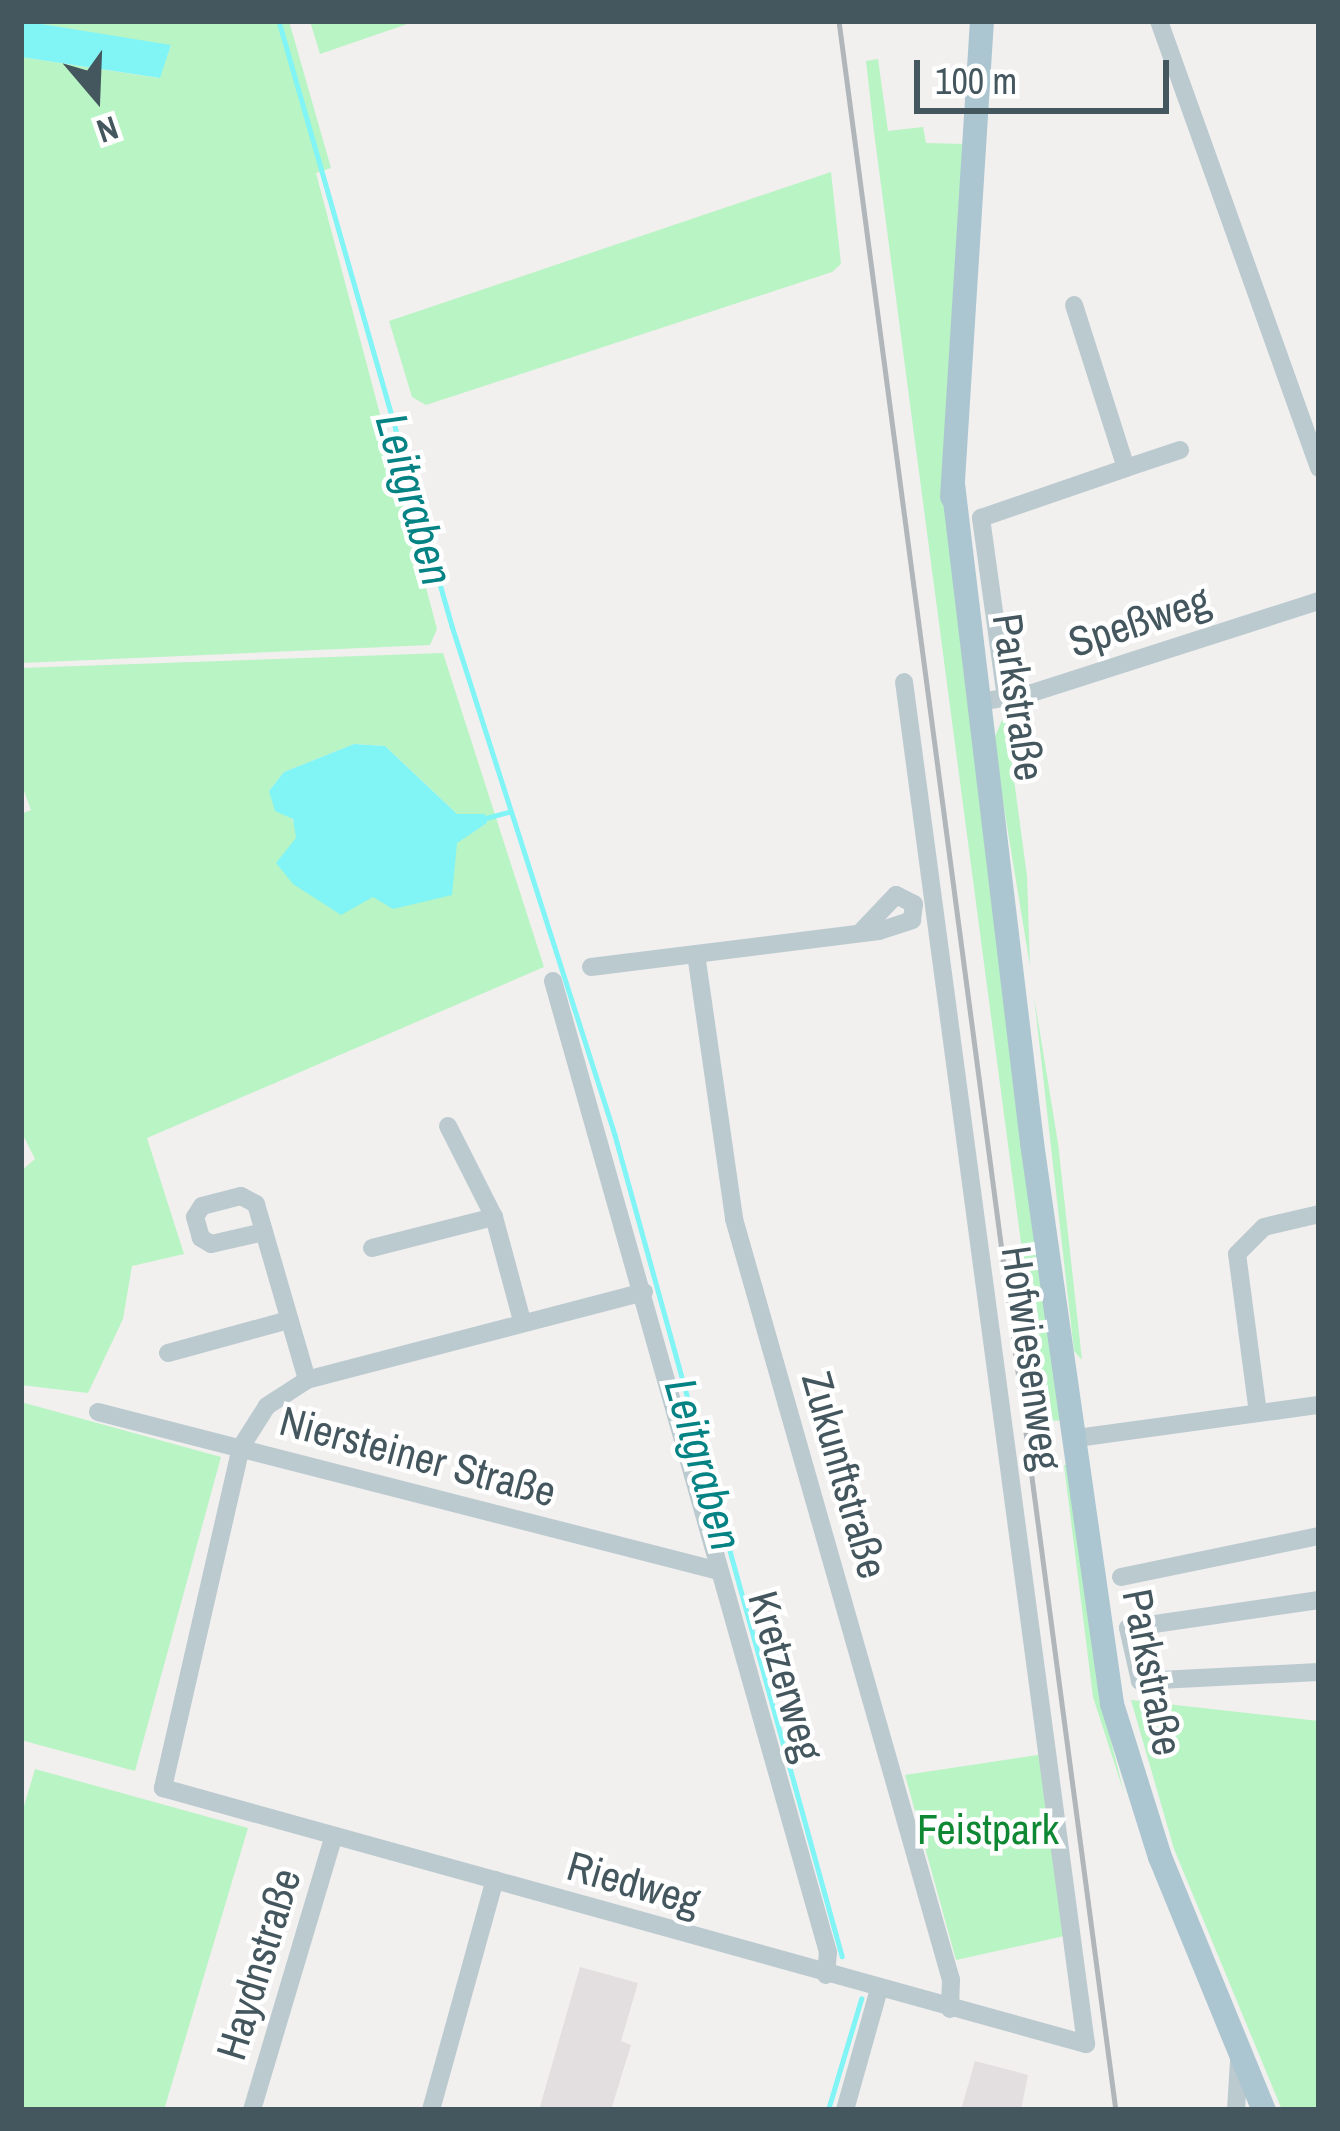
<!DOCTYPE html>
<html>
<head>
<meta charset="utf-8">
<style>
  body { margin:0 }
  #map { position:relative; width:1340px; height:2131px; overflow:hidden; background:#f2efef; font-family:"Archivo Narrow",sans-serif }
  div>[style] { position:absolute }
  .education>* { inset:0; background:#e3dfe1 }
  .green>* { inset:0; background:#b9f4c4 }
  .water>* { inset:0; background:#81f4f5 }
  .stream>* { height:4.5px; margin:-2.25px; padding:0 2.25px; transform-origin:2.25px; border-radius:2.25px; background:#81f4f5 }
  .minor>* { height:18px; margin:-9px; padding:0 9px; transform-origin:9px; border-radius:9px; background:#bbcacf }
  .major>* { height:24px; margin:-12px; padding:0 12px; transform-origin:12px; border-radius:12px; background:#acc6d1 }
  .rail>* { height:4.5px; margin:-2.25px; padding:0 2.25px; transform-origin:2.25px; border-radius:2.25px; background:#b0b6ba }
  span { translate:-50% -50%; white-space:nowrap; text-align:center; line-height:1.15; -webkit-text-stroke:9px #fff; paint-order:stroke }
  .street-label { font-size:42px; color:#45575e }
  .park-label { font-size:42px; color:#0e8832 }
  .water-label { font-size:45px; color:#058384; font-style:italic }
  .frame { position:absolute; inset:0; border:24px solid #45575e; pointer-events:none }
  .north { position:absolute; left:36px; top:36px; width:120px; height:120px; -webkit-text-stroke:9px #fff; paint-order:stroke; rotate:161deg; font-size:33px; font-weight:700; line-height:48px; text-align:center; color:#45575e }
  .north::after { content:''; display:block; margin:auto; width:42px; height:54px; background:#45575e; clip-path:polygon(50% 0,100% 100%,50% 72%,0 100%) }
  .scale { position:absolute; left:914px; top:60px; width:255px; height:54px; box-sizing:border-box; border:6px solid #45575e; border-top:0; padding-left:15px; font-size:36px; line-height:42px; white-space:nowrap; color:#45575e; -webkit-text-stroke:9px #fff; paint-order:stroke }
</style>
</head>
<body>
<div id="map">
  <div class="education">
    <div style="clip-path:polygon(580px 1967px,638px 1983px,621px 2041px,631px 2045px,611px 2110px,539px 2110px)"></div>
    <div style="clip-path:polygon(975px 2061px,1028px 2075px,1021px 2110px,961px 2110px)"></div>
  </div>
  <div class="green">
    <div style="clip-path:polygon(23px 21px,289px 21px,331px 168px,316px 173px,437px 629px,430px 645px,21px 663px,21px 57px,159px 78px,171px 46px)"></div>
    <div style="clip-path:polygon(310px 21px,416px 21px,320px 54px)"></div>
    <div style="clip-path:polygon(878px 59px,888px 131px,923px 127px,926px 143px,967px 144px,944px 476px,1066px 1420px,1047px 1421px,1041px 1394px,874px 132px,866px 61px)"></div>
    <div style="clip-path:polygon(831px 172px,841px 264px,832px 272px,426px 405px,412px 397px,389px 321px)"></div>
    <div style="clip-path:polygon(evenodd,443px 653px,544px 967px,147px 1138px,184px 1254px,132px 1266px,123px 1319px,88px 1393px,21px 1385px,21px 1171px,35px 1159px,21px 1131px,21px 814px,31px 810px,21px 783px,21px 668px,443px 653px,354px 744px,385px 746px,457px 814px,485px 814px,487px 823px,341px 914px,292px 819px,269px 791px,284px 772px,354px 744px)"></div>
    <div style="clip-path:polygon(1005px 713px,1027px 876px,1030px 966px,993px 741px)"></div>
    <div style="clip-path:polygon(1034px 996px,1058px 1143px,1082px 1360px,1074px 1351px)"></div>
    <div style="clip-path:polygon(21px 1402px,221px 1457px,135px 1771px,21px 1740px)"></div>
    <div style="clip-path:polygon(1071px 1464px,1110px 1737px,1124px 1793px,1093px 1697px,1064px 1465px)"></div>
    <div style="clip-path:polygon(1131px 1700px,1319px 1721px,1319px 2110px,1282px 2110px,1174px 1849px)"></div>
    <div style="clip-path:polygon(1044px 1754px,1069px 1935px,956px 1960px,905px 1775px)"></div>
    <div style="clip-path:polygon(35px 1769px,248px 1828px,164px 2110px,21px 2110px,21px 1816px)"></div>
  </div>
  <div class="water">
    <div style="clip-path:polygon(21px 21px,23px 21px,171px 45px,160px 78px,21px 57px)"></div>
    <div style="clip-path:polygon(354px 744px,385px 746px,457px 814px,485px 814px,487px 823px,457px 843px,452px 895px,393px 909px,373px 897px,341px 915px,293px 884px,276px 863px,296px 838px,293px 819px,275px 811px,269px 791px,284px 772px)"></div>
  </div>
  <div class="stream">
    <div style="left:279px;top:21px;width:629px;rotate:74.04deg"></div>
    <div style="left:452px;top:626px;width:534px;rotate:72.24deg"></div>
    <div style="left:615px;top:1135px;width:852px;rotate:74.54deg"></div>
    <div style="left:486px;top:818px;width:23px;rotate:-15deg"></div>
    <div style="left:828px;top:2110px;width:116px;rotate:-73.4deg"></div>
  </div>
  <div class="minor">
    <div style="left:1159px;top:21px;width:475px;rotate:70.3deg"></div>
    <div style="left:1126px;top:468px;width:57px;rotate:-18.4deg"></div>
    <div style="left:1006px;top:698px;width:182px;rotate:-97.9deg"></div>
    <div style="left:981px;top:518px;width:153px;rotate:-19deg"></div>
    <div style="left:1126px;top:468px;width:171px;rotate:-107.7deg"></div>
    <div style="left:980px;top:702px;width:53px;rotate:-9.8deg"></div>
    <div style="left:1032px;top:693px;width:301px;rotate:-17.8deg"></div>
    <div style="left:696px;top:954px;width:268px;rotate:81.8deg"></div>
    <div style="left:734px;top:1219px;width:791px;rotate:74.08deg"></div>
    <div style="left:951px;top:1980px;width:29px;rotate:92deg"></div>
    <div style="left:591px;top:967px;width:290px;rotate:-7.1deg"></div>
    <div style="left:879px;top:931px;width:35px;rotate:-18deg"></div>
    <div style="left:912px;top:920px;width:16px;rotate:-83deg"></div>
    <div style="left:914px;top:904px;width:20px;rotate:-153deg"></div>
    <div style="left:896px;top:895px;width:52px;rotate:133.5deg"></div>
    <div style="left:553px;top:981px;width:1009px;rotate:74.19deg"></div>
    <div style="left:828px;top:1952px;width:23px;rotate:95deg"></div>
    <div style="left:448px;top:1126px;width:102px;rotate:63.2deg"></div>
    <div style="left:494px;top:1217px;width:108px;rotate:74.9deg"></div>
    <div style="left:264px;top:1232px;width:54px;rotate:167.2deg"></div>
    <div style="left:211px;top:1244px;width:12px;rotate:-149deg"></div>
    <div style="left:201px;top:1238px;width:22px;rotate:-106deg"></div>
    <div style="left:195px;top:1217px;width:13px;rotate:-58deg"></div>
    <div style="left:202px;top:1206px;width:40px;rotate:-14.4deg"></div>
    <div style="left:241px;top:1196px;width:17px;rotate:28deg"></div>
    <div style="left:256px;top:1204px;width:183px;rotate:73.8deg"></div>
    <div style="left:372px;top:1248px;width:126px;rotate:-14.3deg"></div>
    <div style="left:644px;top:1292px;width:348px;rotate:165.4deg"></div>
    <div style="left:307px;top:1380px;width:48px;rotate:147deg"></div>
    <div style="left:267px;top:1406px;width:49px;rotate:122.4deg"></div>
    <div style="left:241px;top:1447px;width:350px;rotate:102.9deg"></div>
    <div style="left:163px;top:1788px;width:958px;rotate:15.5deg"></div>
    <div style="left:1086px;top:2044px;width:1374px;rotate:-97.61deg"></div>
    <div style="left:168px;top:1353px;width:125px;rotate:-15.3deg"></div>
    <div style="left:98px;top:1412px;width:641px;rotate:14.36deg"></div>
    <div style="left:1258px;top:1413px;width:160px;rotate:-97.5deg"></div>
    <div style="left:1237px;top:1254px;width:38px;rotate:-45deg"></div>
    <div style="left:1264px;top:1227px;width:57px;rotate:-13.3deg"></div>
    <div style="left:1077px;top:1438px;width:244px;rotate:-7.8deg"></div>
    <div style="left:1121px;top:1577px;width:202px;rotate:-11.7deg"></div>
    <div style="left:1319px;top:1600px;width:193px;rotate:171.7deg"></div>
    <div style="left:1128px;top:1628px;width:54px;rotate:77.2deg"></div>
    <div style="left:1140px;top:1681px;width:179px;rotate:-2.9deg"></div>
    <div style="left:252px;top:2110px;width:284px;rotate:-73.4deg"></div>
    <div style="left:431px;top:2110px;width:239px;rotate:-74.5deg"></div>
    <div style="left:845px;top:2110px;width:126px;rotate:-74.3deg"></div>
    <div style="left:1236px;top:2110px;width:49px;rotate:-86.5deg"></div>
  </div>
  <div class="major">
    <div style="left:953px;top:484px;width:664px;rotate:83.16deg"></div>
    <div style="left:1032px;top:1143px;width:567px;rotate:81.88deg"></div>
    <div style="left:1112px;top:1704px;width:160px;rotate:72.6deg"></div>
    <div style="left:1160px;top:1857px;width:274px;rotate:67.7deg"></div>
    <div style="left:952px;top:497px;width:477px;rotate:-86.4deg"></div>
  </div>
  <div class="rail">
    <div style="left:839px;top:21px;width:2107px;rotate:82.45deg"></div>
  </div>
  <div class="street-label">
    <span style="left:1139px;top:621px;rotate:-18deg">Speßweg</span>
    <span style="left:1019px;top:697px;rotate:82deg">Parkstraße</span>
    <span style="left:1032px;top:1358px;rotate:82deg">Hofwiesenweg</span>
    <span style="left:418px;top:1456px;rotate:15deg">Niersteiner Straße</span>
    <span style="left:845px;top:1475px;rotate:74deg">Zukunftstraße</span>
    <span style="left:1153px;top:1672px;rotate:79deg">Parkstraße</span>
    <span style="left:786px;top:1676px;rotate:74deg">Kretzerweg</span>
    <span style="left:634px;top:1883px;rotate:16deg">Riedweg</span>
    <span style="left:258px;top:1964px;rotate:-73deg">Haydnstraße</span>
  </div>
  <div class="park-label">
    <span style="left:988px;top:1829px">Feistpark</span>
  </div>
  <div class="water-label">
    <span style="left:415px;top:499px;rotate:74deg">Leitgraben</span>
    <span style="left:704px;top:1464px;rotate:74deg">Leitgraben</span>
  </div>
  <div class="frame"></div>
  <div class="north">N</div>
  <div class="scale">100 m</div>
</div>
</body>
</html>
